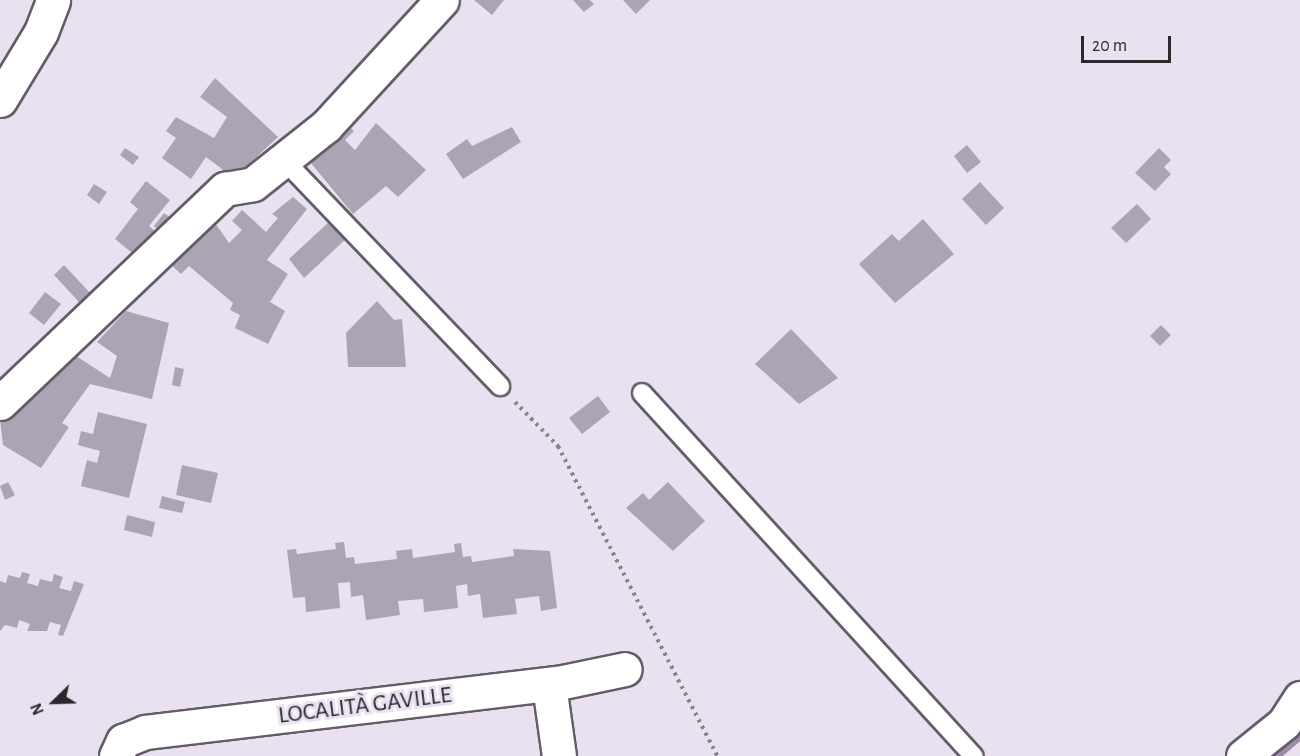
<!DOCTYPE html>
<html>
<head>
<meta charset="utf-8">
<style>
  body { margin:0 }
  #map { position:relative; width:1300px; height:756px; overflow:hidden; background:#eae1f0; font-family:"Alegreya Sans",sans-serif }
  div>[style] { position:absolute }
  .stream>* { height:9px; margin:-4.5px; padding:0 4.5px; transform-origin:4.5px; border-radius:4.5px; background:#9d8ca7 }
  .building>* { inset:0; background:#aca4b2 }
  .path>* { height:4px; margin-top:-2px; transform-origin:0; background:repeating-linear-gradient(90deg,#88828c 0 3px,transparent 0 7.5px) }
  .roads { filter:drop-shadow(2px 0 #645c69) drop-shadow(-2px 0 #645c69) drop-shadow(0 2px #645c69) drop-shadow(0 -2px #645c69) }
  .service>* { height:18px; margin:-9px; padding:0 9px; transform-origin:9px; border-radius:9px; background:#fff }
  .minor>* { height:33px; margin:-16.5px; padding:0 16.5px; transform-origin:16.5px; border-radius:16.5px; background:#fff }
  span { translate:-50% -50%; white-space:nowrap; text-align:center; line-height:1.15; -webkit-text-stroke:6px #eae1f0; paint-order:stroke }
  .street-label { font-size:24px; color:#2b282d }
  .north { position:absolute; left:24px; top:672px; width:60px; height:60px; -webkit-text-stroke:4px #eae1f0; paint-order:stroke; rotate:247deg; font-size:16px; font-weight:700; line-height:24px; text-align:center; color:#2b282d }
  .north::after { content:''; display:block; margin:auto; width:21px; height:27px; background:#2b282d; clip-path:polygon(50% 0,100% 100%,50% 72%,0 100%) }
  .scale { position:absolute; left:1081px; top:36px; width:90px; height:27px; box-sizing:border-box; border:3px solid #2b282d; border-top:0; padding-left:8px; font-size:18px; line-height:21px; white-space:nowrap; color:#2b282d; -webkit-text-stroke:4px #eae1f0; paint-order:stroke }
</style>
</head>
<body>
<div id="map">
  <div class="stream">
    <div style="left:1275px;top:756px;width:33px;rotate:-41deg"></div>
  </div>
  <div class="building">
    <div style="clip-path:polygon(474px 0,504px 0,492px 15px)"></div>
    <div style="clip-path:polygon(573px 0,590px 0,594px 4px,584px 12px)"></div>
    <div style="clip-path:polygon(623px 0,650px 0,636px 14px)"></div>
    <div style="clip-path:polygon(215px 78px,278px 137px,234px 178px,206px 157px,191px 179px,162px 158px,176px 138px,166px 131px,176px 117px,214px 138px,227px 117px,200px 97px)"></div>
    <div style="clip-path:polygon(342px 120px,354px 131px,345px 140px,355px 150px,376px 123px,426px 170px,398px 197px,386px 186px,353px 214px,306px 157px)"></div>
    <div style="clip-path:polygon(512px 127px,521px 142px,463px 179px,446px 154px,467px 139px,472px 146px)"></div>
    <div style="clip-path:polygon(967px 145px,981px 162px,967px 173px,954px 156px)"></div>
    <div style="clip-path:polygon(125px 148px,139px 157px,133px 165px,120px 155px)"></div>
    <div style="clip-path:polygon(1159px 148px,1171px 160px,1164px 167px,1171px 174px,1155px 191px,1135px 173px)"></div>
    <div style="clip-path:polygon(146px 181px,170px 200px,149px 226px,162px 237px,142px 261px,115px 239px,138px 209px,130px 202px)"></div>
    <div style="clip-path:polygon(980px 182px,1004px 208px,986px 225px,962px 199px)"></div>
    <div style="clip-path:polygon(94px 184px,107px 192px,99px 204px,87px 195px)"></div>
    <div style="clip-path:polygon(293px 197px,307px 209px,267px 260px,288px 274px,270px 302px,285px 311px,268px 344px,235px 328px,240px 315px,230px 310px,233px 303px,189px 266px,181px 274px,167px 261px,209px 214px,229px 243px,242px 230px,232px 221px,242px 210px,266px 232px,278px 218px,272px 214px)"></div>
    <div style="clip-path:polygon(1137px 204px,1151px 219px,1126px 243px,1111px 228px)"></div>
    <div style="clip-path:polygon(164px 213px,171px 218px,160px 231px,154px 226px)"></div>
    <div style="clip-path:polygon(923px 219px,954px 254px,895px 303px,859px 264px,892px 234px,899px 241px)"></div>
    <div style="clip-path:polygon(331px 220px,347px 238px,304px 278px,289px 259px)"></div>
    <div style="clip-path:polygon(64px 265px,91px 294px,80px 303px,54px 275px)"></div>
    <div style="clip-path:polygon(45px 292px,61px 304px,44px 325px,29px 313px)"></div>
    <div style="clip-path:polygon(377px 301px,394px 320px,402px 319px,406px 367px,348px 367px,346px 333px)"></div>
    <div style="clip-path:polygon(126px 311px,169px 323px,152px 399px,90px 384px,62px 423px,69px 427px,41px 468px,3px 445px,0 419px,41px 373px,48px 381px,76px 356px,110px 378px,117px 356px,97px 342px)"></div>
    <div style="clip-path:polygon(1161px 325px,1171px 335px,1160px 346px,1150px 336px)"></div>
    <div style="clip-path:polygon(791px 329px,838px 378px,799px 404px,755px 364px)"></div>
    <div style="clip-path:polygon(175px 367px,184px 369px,180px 387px,172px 385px)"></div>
    <div style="clip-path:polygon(598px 396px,610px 412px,582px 434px,569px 418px)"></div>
    <div style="clip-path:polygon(98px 412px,147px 424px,129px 498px,81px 486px,87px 460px,97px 463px,100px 451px,78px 445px,81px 431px,93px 434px)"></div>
    <div style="clip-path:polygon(182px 465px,218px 473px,211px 503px,176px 495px)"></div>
    <div style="clip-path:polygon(8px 482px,15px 495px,5px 500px,0 486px)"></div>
    <div style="clip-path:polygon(668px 482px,705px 521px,673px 551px,626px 508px,643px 493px,649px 500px)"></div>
    <div style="clip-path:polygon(162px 496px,185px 502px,182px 513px,159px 508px)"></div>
    <div style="clip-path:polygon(127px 515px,155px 522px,152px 537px,124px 530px)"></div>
    <div style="clip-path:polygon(344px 542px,346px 558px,354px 557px,355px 564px,397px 559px,396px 551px,412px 549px,413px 558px,455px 552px,454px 544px,461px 543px,463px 557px,471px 556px,472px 562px,514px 556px,513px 549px,550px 551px,557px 608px,541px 611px,539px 596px,515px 599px,517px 614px,483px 618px,480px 594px,468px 596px,467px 584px,456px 586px,458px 608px,424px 612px,423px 599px,398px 601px,400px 615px,366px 620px,363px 595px,351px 597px,350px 582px,338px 583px,340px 608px,306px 612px,305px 597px,293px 598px,287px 550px,296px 549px,297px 554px,336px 549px,335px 543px)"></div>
    <div style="clip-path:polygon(22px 572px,30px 574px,27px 583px,38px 586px,40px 579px,52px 582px,54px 574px,63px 577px,59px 588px,71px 591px,74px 581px,84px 584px,63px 636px,58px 635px,61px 625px,50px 622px,47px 631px,27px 631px,30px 624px,19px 620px,17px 628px,5px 625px,0 631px,0 581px,6px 583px,8px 575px,20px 578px)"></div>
  </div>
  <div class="path">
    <div style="left:515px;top:402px;width:62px;rotate:45.7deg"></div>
    <div style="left:558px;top:446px;width:348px;rotate:62.8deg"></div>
  </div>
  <div class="roads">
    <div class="service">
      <div style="left:284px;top:160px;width:313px;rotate:46.3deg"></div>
      <div style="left:642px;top:393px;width:492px;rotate:47.6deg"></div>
    </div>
    <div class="minor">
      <div style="left:0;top:100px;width:79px;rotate:-58.9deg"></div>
      <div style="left:41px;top:32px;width:34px;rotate:-69deg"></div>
      <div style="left:0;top:403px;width:311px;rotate:-43.6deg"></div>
      <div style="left:225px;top:189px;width:28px;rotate:-10deg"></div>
      <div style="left:253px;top:184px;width:93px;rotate:-38.5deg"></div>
      <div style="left:326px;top:126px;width:171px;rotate:-47.4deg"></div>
      <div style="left:549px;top:685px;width:72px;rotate:82deg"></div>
      <div style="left:116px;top:756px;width:17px;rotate:-65deg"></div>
      <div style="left:123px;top:741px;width:24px;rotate:-22deg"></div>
      <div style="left:145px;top:732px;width:416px;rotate:-6.8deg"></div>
      <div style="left:558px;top:683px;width:68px;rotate:-11.8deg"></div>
      <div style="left:1243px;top:756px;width:53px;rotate:-38.8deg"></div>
      <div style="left:1284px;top:723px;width:30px;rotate:-57deg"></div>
    </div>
  </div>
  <div class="street-label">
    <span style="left:365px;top:706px;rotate:-7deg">LOCALITÀ GAVILLE</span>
  </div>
  <div class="north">N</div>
  <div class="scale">20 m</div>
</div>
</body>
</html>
